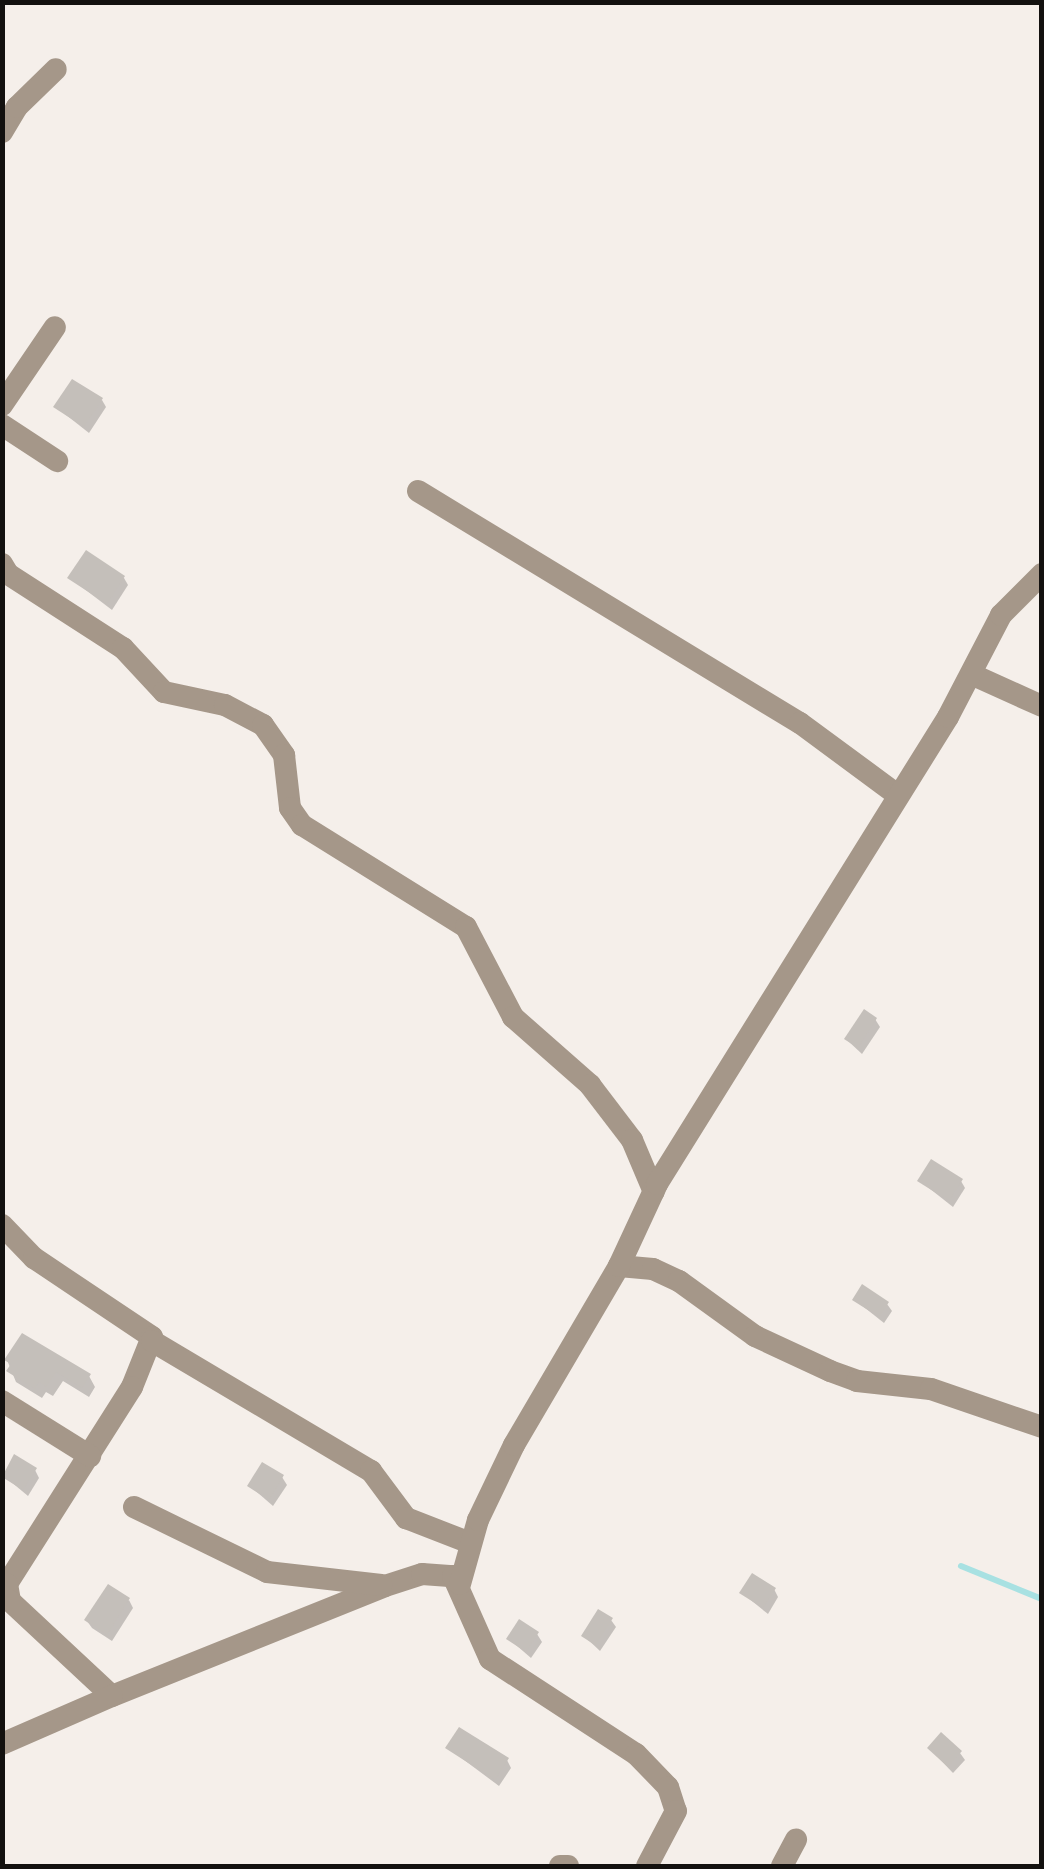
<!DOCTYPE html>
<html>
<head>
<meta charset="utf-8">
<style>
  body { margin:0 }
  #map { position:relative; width:1044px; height:1869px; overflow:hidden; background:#f5efea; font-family:Spectral,serif }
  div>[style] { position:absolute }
  .shadow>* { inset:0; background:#0003 }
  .stream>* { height:6px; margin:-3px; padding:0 3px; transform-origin:3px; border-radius:3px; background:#a8e1e2 }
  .building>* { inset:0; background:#c4bfba }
  .minor>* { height:22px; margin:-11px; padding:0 11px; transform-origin:11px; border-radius:11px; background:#a59789 }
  span { translate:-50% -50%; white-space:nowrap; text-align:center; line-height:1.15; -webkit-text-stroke:8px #fffefc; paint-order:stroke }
  .frame { position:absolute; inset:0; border:5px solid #13110f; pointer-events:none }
</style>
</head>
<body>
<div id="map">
  <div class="shadow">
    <div style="clip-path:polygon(102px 400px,106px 407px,89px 433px,56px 407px)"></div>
    <div style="clip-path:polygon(70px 578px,124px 578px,128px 585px,112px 610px)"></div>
    <div style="clip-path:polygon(875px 1019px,880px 1027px,862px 1054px,847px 1040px)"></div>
    <div style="clip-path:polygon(920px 1181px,961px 1181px,965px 1188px,953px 1207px)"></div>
    <div style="clip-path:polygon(855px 1300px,887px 1304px,892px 1311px,884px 1323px)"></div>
    <div style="clip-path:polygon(7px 1360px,89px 1376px,95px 1387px,89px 1397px,63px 1381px,53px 1396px,46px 1392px,42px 1398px,16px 1382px)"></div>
    <div style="clip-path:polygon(35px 1470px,39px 1478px,28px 1496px,4px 1476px)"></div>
    <div style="clip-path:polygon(282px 1477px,287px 1485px,273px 1506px,250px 1486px)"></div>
    <div style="clip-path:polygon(774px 1589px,778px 1597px,768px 1614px,742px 1593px)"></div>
    <div style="clip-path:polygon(129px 1600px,133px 1608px,112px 1641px,92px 1628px,87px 1621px)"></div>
    <div style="clip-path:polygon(611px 1620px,616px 1627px,600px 1651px,584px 1636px)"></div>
    <div style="clip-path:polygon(537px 1634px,542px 1642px,531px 1658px,509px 1639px)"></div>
    <div style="clip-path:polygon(448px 1748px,507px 1760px,511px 1768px,499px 1786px)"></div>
    <div style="clip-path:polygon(930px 1749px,960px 1753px,965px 1760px,953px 1773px)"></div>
  </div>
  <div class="stream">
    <div style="left:961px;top:1566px;width:87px;rotate:22.2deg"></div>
  </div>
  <div class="building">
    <div style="clip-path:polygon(72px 379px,103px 398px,84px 427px,53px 407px)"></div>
    <div style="clip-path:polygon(86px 550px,125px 576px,107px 604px,67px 578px)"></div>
    <div style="clip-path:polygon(864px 1009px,877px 1018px,858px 1048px,844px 1039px)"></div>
    <div style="clip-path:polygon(931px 1159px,963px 1179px,949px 1201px,917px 1181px)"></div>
    <div style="clip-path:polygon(862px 1284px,889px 1302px,879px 1317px,852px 1300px)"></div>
    <div style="clip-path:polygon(22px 1333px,91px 1374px,82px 1388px,56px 1372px,46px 1387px,39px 1382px,35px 1389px,6px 1371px,11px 1364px,4px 1360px)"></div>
    <div style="clip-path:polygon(14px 1454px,37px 1468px,23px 1490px,2px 1477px)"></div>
    <div style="clip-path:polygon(262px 1462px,284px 1475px,269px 1500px,247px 1486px)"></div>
    <div style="clip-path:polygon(752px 1573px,776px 1588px,763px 1608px,739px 1593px)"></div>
    <div style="clip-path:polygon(108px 1584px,130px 1598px,107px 1635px,84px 1620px)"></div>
    <div style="clip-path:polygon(598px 1609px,613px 1618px,595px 1645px,581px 1636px)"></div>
    <div style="clip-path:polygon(519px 1619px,539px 1632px,526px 1652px,506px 1639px)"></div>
    <div style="clip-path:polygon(459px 1727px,509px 1758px,495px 1780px,445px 1748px)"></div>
    <div style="clip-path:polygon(941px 1732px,962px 1751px,948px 1767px,927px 1748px)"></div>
  </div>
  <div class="minor">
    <div style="left:2px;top:132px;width:29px;rotate:-59deg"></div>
    <div style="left:17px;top:107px;width:54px;rotate:-44.3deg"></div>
    <div style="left:2px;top:405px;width:94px;rotate:-55.8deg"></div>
    <div style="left:2px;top:425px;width:66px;rotate:33.2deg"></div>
    <div style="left:418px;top:491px;width:447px;rotate:31.3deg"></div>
    <div style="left:800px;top:723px;width:118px;rotate:36.4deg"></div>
    <div style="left:2px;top:564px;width:12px;rotate:59deg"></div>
    <div style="left:8px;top:574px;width:137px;rotate:32.8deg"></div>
    <div style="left:123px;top:648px;width:60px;rotate:47deg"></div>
    <div style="left:164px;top:692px;width:62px;rotate:12deg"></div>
    <div style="left:225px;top:705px;width:43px;rotate:27.8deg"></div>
    <div style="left:263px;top:725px;width:37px;rotate:55deg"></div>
    <div style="left:284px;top:755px;width:53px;rotate:83.5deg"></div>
    <div style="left:290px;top:808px;width:21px;rotate:55deg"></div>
    <div style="left:302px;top:825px;width:193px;rotate:31.9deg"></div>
    <div style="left:466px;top:927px;width:102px;rotate:62.4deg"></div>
    <div style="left:513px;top:1017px;width:103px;rotate:41.4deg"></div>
    <div style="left:590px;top:1085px;width:69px;rotate:52.6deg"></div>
    <div style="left:632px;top:1140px;width:56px;rotate:67.1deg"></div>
    <div style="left:971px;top:674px;width:78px;rotate:24.3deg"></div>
    <div style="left:2px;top:1225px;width:46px;rotate:45.9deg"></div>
    <div style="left:34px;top:1258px;width:142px;rotate:33.8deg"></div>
    <div style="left:152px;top:1337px;width:54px;rotate:111.8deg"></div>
    <div style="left:132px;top:1387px;width:233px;rotate:122.4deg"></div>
    <div style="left:7px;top:1584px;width:17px;rotate:80deg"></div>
    <div style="left:10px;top:1601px;width:139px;rotate:43deg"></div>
    <div style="left:112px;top:1696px;width:294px;rotate:-21.9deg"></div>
    <div style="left:385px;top:1586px;width:39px;rotate:-18deg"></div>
    <div style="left:422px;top:1574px;width:31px;rotate:4deg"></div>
    <div style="left:453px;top:1576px;width:91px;rotate:66deg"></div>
    <div style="left:490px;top:1659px;width:174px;rotate:33.1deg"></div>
    <div style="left:636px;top:1754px;width:46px;rotate:45.9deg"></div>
    <div style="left:668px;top:1787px;width:25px;rotate:72deg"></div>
    <div style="left:676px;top:1811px;width:62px;rotate:117.8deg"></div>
    <div style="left:619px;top:1266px;width:34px;rotate:5deg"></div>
    <div style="left:653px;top:1269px;width:29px;rotate:25deg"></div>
    <div style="left:679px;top:1281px;width:94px;rotate:35.9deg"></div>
    <div style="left:755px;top:1336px;width:83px;rotate:25deg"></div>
    <div style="left:830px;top:1371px;width:29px;rotate:20deg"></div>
    <div style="left:857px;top:1381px;width:74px;rotate:6.2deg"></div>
    <div style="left:931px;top:1389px;width:117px;rotate:18.9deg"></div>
    <div style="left:152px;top:1341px;width:255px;rotate:30.7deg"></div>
    <div style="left:371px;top:1471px;width:59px;rotate:53.3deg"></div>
    <div style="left:406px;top:1518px;width:69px;rotate:21.3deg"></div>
    <div style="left:2px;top:1401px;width:104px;rotate:32deg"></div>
    <div style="left:134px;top:1507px;width:148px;rotate:26deg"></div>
    <div style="left:267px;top:1572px;width:115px;rotate:6.5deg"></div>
    <div style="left:460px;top:1584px;width:66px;rotate:-74.3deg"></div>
    <div style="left:478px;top:1520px;width:83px;rotate:-64.4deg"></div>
    <div style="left:514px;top:1445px;width:208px;rotate:-59.6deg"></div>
    <div style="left:619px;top:1266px;width:90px;rotate:-65.1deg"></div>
    <div style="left:657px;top:1184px;width:550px;rotate:-58.07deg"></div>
    <div style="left:948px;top:717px;width:115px;rotate:-62.5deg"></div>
    <div style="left:1001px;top:615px;width:58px;rotate:-45deg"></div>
    <div style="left:2px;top:1744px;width:120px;rotate:-23.6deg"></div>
    <div style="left:560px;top:1866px;width:8px"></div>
    <div style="left:782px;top:1866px;width:30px;rotate:-62deg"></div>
  </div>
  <div class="frame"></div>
</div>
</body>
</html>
